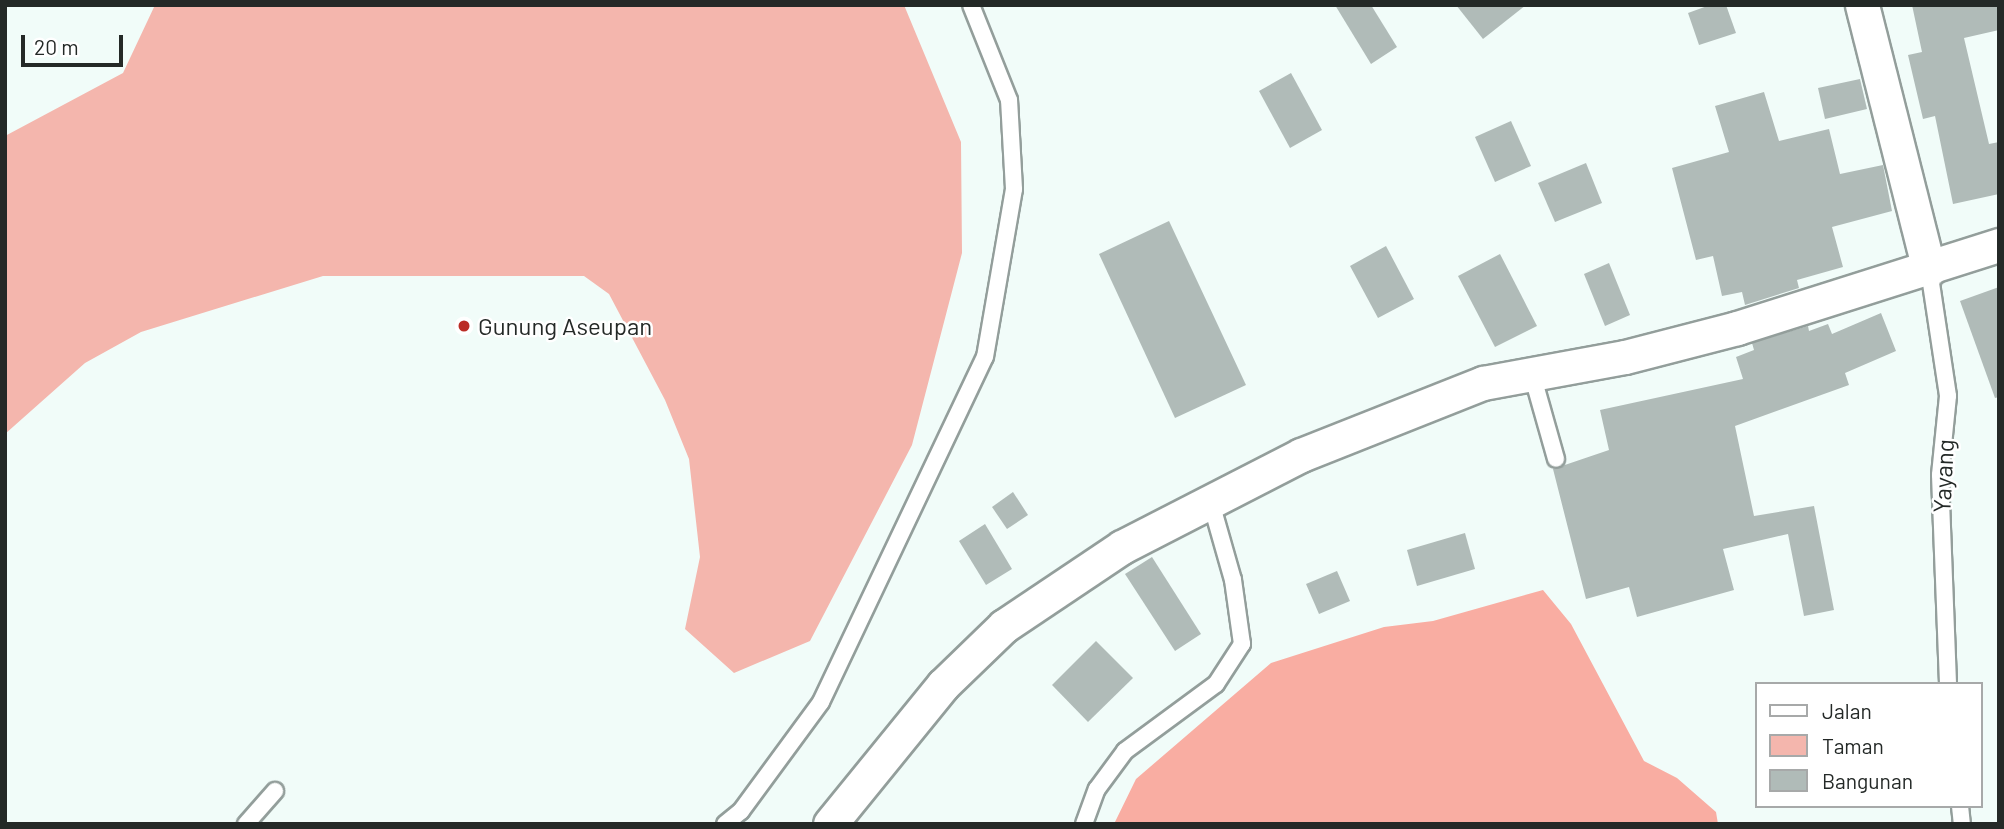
<!DOCTYPE html>
<html>
<head>
<meta charset="utf-8">
<style>
  body { margin:0 }
  #map { position:relative; width:2004px; height:829px; overflow:hidden; background:#f1fcf9; font-family:Barlow,sans-serif }
  div>[style] { position:absolute }
  .green>* { inset:0; background:#f4b6ad }
  .forest>* { inset:0; background:#f9ada2 }
  .building>* { inset:0; background:#b0bbb8 }
  .roads { filter:drop-shadow(2px 0 #939e9b) drop-shadow(-2px 0 #939e9b) drop-shadow(0 2px #939e9b) drop-shadow(0 -2px #939e9b) }
  .service>* { height:16px; margin:-8px; padding:0 8px; transform-origin:8px; border-radius:8px; background:#fff }
  .minor>* { height:33px; margin:-16.5px; padding:0 16.5px; transform-origin:16.5px; border-radius:16.5px; background:#fff }
  .dots>* { width:19px; height:19px; translate:-50% -50%; box-sizing:border-box; border:4px solid #fff; border-radius:50% }
  span { translate:-50% -50%; white-space:nowrap; text-align:center; line-height:1.15; -webkit-text-stroke:5px #fff; paint-order:stroke }
  .poi-label { font-size:24px; color:#242927 }
  .left { translate:0 -50%; text-align:left }
  .street-label { font-size:24px; color:#242927 }
  .frame { position:absolute; inset:0; border:7px solid #242927; pointer-events:none }
  .legend { position:absolute; left:1755px; top:682px; width:228px; height:126px; box-sizing:border-box; background:#fff; border:2px solid #a7a9a9; margin:0; padding:9px 12px; list-style:none; font-size:21px; color:#242927 }
  .legend li { display:flex; align-items:center; gap:14px; height:35px }
  .legend b { width:35px; border:2px solid #a7a9a9 }
  .scale { position:absolute; left:21px; top:35px; width:102px; height:32px; box-sizing:border-box; border:4px solid #242927; border-top:0; padding-left:9px; font-size:21px; line-height:24px; white-space:nowrap; color:#242927; -webkit-text-stroke:5px #fff; paint-order:stroke }
</style>
</head>
<body>
<div id="map">
  <div class="green">
    <div style="clip-path:polygon(155px 5px,904px 5px,961px 142px,962px 253px,912px 445px,810px 641px,734px 673px,685px 629px,700px 557px,689px 459px,665px 400px,609px 294px,584px 276px,323px 276px,141px 332px,85px 363px,5px 434px,5px 136px,123px 73px)"></div>
  </div>
  <div class="forest">
    <div style="clip-path:polygon(1543px 590px,1571px 624px,1644px 761px,1677px 778px,1716px 812px,1718px 824px,1114px 824px,1136px 779px,1271px 663px,1384px 627px,1433px 621px)"></div>
  </div>
  <div class="building">
    <div style="clip-path:polygon(1335px 5px,1371px 5px,1397px 47px,1371px 64px)"></div>
    <div style="clip-path:polygon(1456px 5px,1526px 5px,1483px 39px)"></div>
    <div style="clip-path:polygon(1710px 5px,1726px 5px,1736px 33px,1699px 45px,1688px 13px)"></div>
    <div style="clip-path:polygon(1912px 5px,1999px 5px,1999px 30px,1964px 38px,1989px 144px,1999px 142px,1999px 194px,1953px 204px,1935px 116px,1923px 119px,1908px 55px,1922px 52px)"></div>
    <div style="clip-path:polygon(1291px 73px,1322px 130px,1290px 148px,1259px 91px)"></div>
    <div style="clip-path:polygon(1860px 79px,1867px 109px,1825px 119px,1818px 88px)"></div>
    <div style="clip-path:polygon(1764px 92px,1779px 141px,1829px 129px,1840px 174px,1883px 165px,1892px 211px,1832px 227px,1843px 267px,1797px 280px,1799px 288px,1745px 305px,1742px 292px,1722px 296px,1713px 256px,1696px 260px,1672px 168px,1729px 152px,1715px 106px)"></div>
    <div style="clip-path:polygon(1511px 121px,1531px 166px,1495px 182px,1475px 137px)"></div>
    <div style="clip-path:polygon(1586px 163px,1602px 203px,1555px 222px,1538px 183px)"></div>
    <div style="clip-path:polygon(1169px 221px,1246px 385px,1175px 418px,1099px 254px)"></div>
    <div style="clip-path:polygon(1386px 246px,1414px 299px,1378px 318px,1350px 266px)"></div>
    <div style="clip-path:polygon(1500px 254px,1537px 326px,1495px 347px,1458px 276px)"></div>
    <div style="clip-path:polygon(1609px 263px,1630px 315px,1605px 326px,1584px 274px)"></div>
    <div style="clip-path:polygon(1999px 287px,1999px 397px,1995px 398px,1960px 301px)"></div>
    <div style="clip-path:polygon(1881px 313px,1896px 351px,1845px 373px,1849px 385px,1735px 426px,1754px 516px,1814px 506px,1834px 610px,1804px 616px,1788px 534px,1723px 549px,1734px 590px,1637px 617px,1629px 587px,1586px 599px,1553px 469px,1609px 450px,1600px 410px,1743px 379px,1736px 357px,1754px 350px,1752px 343px,1808px 326px,1809px 331px,1828px 324px,1832px 334px)"></div>
    <div style="clip-path:polygon(1013px 492px,1028px 515px,1007px 529px,992px 507px)"></div>
    <div style="clip-path:polygon(985px 524px,1012px 569px,986px 585px,959px 541px)"></div>
    <div style="clip-path:polygon(1465px 533px,1475px 569px,1417px 586px,1407px 550px)"></div>
    <div style="clip-path:polygon(1152px 557px,1201px 634px,1175px 651px,1125px 574px)"></div>
    <div style="clip-path:polygon(1337px 571px,1350px 601px,1319px 614px,1306px 584px)"></div>
    <div style="clip-path:polygon(1096px 641px,1133px 678px,1088px 722px,1052px 685px)"></div>
  </div>
  <div class="roads">
    <div class="service">
      <div style="left:1929px;top:270px;width:127px;rotate:81.4deg"></div>
      <div style="left:1948px;top:396px;width:79px;rotate:95.8deg"></div>
      <div style="left:1940px;top:475px;width:209px;rotate:87.8deg"></div>
      <div style="left:1532px;top:374px;width:88px;rotate:74.2deg"></div>
      <div style="left:1960px;top:806px;width:18px;rotate:84deg"></div>
      <div style="left:246px;top:824px;width:44px;rotate:-48.7deg"></div>
      <div style="left:725px;top:824px;width:21px;rotate:-39deg"></div>
      <div style="left:741px;top:811px;width:135px;rotate:-53.7deg"></div>
      <div style="left:821px;top:702px;width:382px;rotate:-64.6deg"></div>
      <div style="left:985px;top:357px;width:170px;rotate:-80.2deg"></div>
      <div style="left:1014px;top:189px;width:89px;rotate:-93.2deg"></div>
      <div style="left:1009px;top:100px;width:102px;rotate:-111.8deg"></div>
      <div style="left:1084px;top:824px;width:37px;rotate:-70deg"></div>
      <div style="left:1097px;top:789px;width:47px;rotate:-53.6deg"></div>
      <div style="left:1125px;top:751px;width:113px;rotate:-36.4deg"></div>
      <div style="left:1216px;top:684px;width:48px;rotate:-57deg"></div>
      <div style="left:1242px;top:644px;width:65px;rotate:-98deg"></div>
      <div style="left:1233px;top:580px;width:80px;rotate:-105.9deg"></div>
    </div>
    <div class="minor">
      <div style="left:1862px;top:5px;width:273px;rotate:75.8deg"></div>
      <div style="left:830px;top:824px;width:179px;rotate:-50.9deg"></div>
      <div style="left:943px;top:685px;width:85px;rotate:-44deg"></div>
      <div style="left:1004px;top:626px;width:142px;rotate:-33.8deg"></div>
      <div style="left:1122px;top:547px;width:201px;rotate:-27.2deg"></div>
      <div style="left:1301px;top:455px;width:196px;rotate:-21.6deg"></div>
      <div style="left:1483px;top:383px;width:144px;rotate:-10.4deg"></div>
      <div style="left:1625px;top:357px;width:116px;rotate:-14.5deg"></div>
      <div style="left:1737px;top:328px;width:275px;rotate:-17.6deg"></div>
    </div>
  </div>
  <div class="dots">
    <div style="left:464px;top:326px;background:#ba2c25"></div>
  </div>
  <div class="poi-label">
    <span class="left" style="left:478px;top:326px">Gunung Aseupan</span>
  </div>
  <div class="street-label">
    <span style="left:1943px;top:476px;rotate:-87deg">Yayang</span>
  </div>
  <div class="frame"></div>
  <ul class="legend">
  <li><b style="height:9px;background:#fff"></b>Jalan</li>
  <li><b style="height:19px;background:#f4b6ad"></b>Taman</li>
  <li><b style="height:19px;background:#b0bbb8"></b>Bangunan</li>
  </ul>
  <div class="scale">20 m</div>
</div>
</body>
</html>
